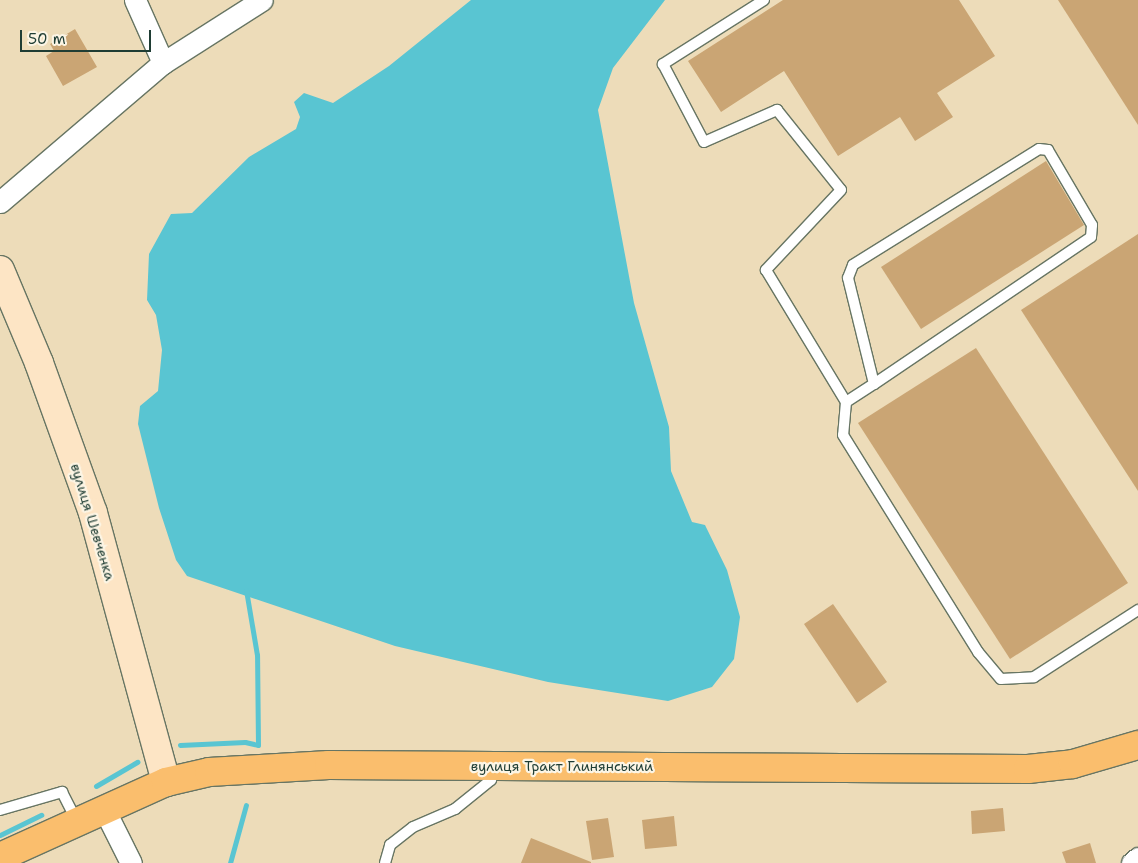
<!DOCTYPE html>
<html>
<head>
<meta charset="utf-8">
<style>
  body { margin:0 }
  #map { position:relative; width:1138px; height:863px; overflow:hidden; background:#eddcb9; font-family:"Shantell Sans",sans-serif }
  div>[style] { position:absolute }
  .water>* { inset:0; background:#59c5d2 }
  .stream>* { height:5px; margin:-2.5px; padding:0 2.5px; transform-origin:2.5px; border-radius:2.5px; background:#59c5d2 }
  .building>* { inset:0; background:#caa574 }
  .roads { filter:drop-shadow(1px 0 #677563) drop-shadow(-1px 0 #677563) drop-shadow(0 1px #677563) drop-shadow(0 -1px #677563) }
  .service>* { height:10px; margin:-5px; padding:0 5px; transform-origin:5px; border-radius:5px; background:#fff }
  .minor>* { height:21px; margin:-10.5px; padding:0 10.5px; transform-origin:10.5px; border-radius:10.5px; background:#fff }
  .secondary>* { height:28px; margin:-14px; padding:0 14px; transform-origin:14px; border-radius:14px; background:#fde5c5 }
  .primary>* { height:28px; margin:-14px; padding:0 14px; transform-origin:14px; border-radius:14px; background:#fabe6d }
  span { translate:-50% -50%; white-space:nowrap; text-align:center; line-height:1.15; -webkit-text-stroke:4.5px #fcf5e5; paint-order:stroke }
  .street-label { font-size:14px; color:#1f3d34 }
  .scale { position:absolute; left:20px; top:30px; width:131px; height:22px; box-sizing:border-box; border:2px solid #1f3d34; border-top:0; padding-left:6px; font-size:15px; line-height:18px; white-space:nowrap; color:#1f3d34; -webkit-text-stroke:4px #fcf5e5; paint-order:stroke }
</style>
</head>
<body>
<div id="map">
  <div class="water">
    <div style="clip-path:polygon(471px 0,665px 0,613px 68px,598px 110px,634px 303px,669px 427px,671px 471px,692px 522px,705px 525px,727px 570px,740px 617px,734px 659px,712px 687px,668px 701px,548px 682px,395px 646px,187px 576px,176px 560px,159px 508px,138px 424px,140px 406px,158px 391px,162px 350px,156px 315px,147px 300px,149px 254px,171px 214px,192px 213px,249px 157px,296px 129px,300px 117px,294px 102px,304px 93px,333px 103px,389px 66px)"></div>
  </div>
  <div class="stream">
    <div style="left:180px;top:745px;width:65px;rotate:-2.6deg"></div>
    <div style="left:245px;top:742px;width:13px;rotate:13deg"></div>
    <div style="left:258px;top:745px;width:90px;rotate:-90.6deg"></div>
    <div style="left:257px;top:655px;width:66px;rotate:-99.6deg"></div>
    <div style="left:96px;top:786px;width:48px;rotate:-30.3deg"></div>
    <div style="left:0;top:835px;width:46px;rotate:-26deg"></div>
    <div style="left:230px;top:863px;width:60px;rotate:-74.6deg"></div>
  </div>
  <div class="building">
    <div style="clip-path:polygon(783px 0,959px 0,995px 56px,937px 93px,953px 117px,915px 141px,900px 117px,838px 156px,784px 71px,721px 112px,688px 61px)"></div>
    <div style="clip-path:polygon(1058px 0,1138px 0,1138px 125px)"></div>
    <div style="clip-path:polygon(75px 29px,97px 67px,63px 86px,46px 56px,54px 51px,50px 44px)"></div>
    <div style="clip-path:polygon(1046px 161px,1084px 225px,921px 329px,881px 267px)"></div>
    <div style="clip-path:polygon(1138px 234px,1138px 491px,1021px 310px)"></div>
    <div style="clip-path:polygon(976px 348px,1128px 583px,1010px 659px,858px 423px)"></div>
    <div style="clip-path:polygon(833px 604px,887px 682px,857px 703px,804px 624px)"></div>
    <div style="clip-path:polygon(1003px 808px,1005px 831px,972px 834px,971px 811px)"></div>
    <div style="clip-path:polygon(674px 816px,677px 846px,645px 849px,642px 820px)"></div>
    <div style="clip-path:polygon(608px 818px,614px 857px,592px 860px,586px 821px)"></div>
    <div style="clip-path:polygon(531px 838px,591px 862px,591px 863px,521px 863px)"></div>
    <div style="clip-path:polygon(1090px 843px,1096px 863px,1066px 863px,1062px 852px)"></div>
  </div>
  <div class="roads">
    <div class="service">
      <div style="left:764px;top:0;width:120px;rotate:147.6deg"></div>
      <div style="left:663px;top:64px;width:88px;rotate:62.3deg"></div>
      <div style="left:704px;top:142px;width:80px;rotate:-23.7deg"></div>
      <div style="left:777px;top:110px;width:102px;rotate:51.3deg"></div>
      <div style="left:841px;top:190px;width:110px;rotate:133.2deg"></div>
      <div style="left:766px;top:270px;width:154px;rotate:58.8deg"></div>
      <div style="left:846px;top:402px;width:33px;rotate:95deg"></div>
      <div style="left:843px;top:435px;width:256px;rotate:58.1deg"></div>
      <div style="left:978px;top:652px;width:35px;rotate:50deg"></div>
      <div style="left:1001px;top:679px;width:33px;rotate:-3deg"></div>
      <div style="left:1034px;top:677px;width:124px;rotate:-32.8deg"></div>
      <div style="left:846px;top:402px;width:33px;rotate:-33deg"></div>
      <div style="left:874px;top:384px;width:262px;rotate:-34.1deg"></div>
      <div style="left:1091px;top:237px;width:12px;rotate:-85deg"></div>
      <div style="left:1092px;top:225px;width:87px;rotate:-120.4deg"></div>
      <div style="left:1048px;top:150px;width:9px;rotate:-174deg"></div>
      <div style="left:1039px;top:149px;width:219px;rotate:148.1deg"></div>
      <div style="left:853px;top:265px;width:14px;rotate:111deg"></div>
      <div style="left:848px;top:278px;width:109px;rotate:76.2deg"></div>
      <div style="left:0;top:810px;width:65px;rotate:-16.2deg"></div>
      <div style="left:62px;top:792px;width:31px;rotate:63deg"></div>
      <div style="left:385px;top:863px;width:19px;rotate:-74deg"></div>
      <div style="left:390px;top:845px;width:29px;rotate:-38deg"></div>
      <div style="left:413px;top:827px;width:46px;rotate:-23.2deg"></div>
      <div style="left:455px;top:809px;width:46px;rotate:-38.9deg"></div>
      <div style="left:491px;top:780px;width:12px;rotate:-76deg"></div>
    </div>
    <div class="minor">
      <div style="left:135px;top:0;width:69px;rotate:66deg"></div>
      <div style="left:0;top:202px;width:214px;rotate:-40.5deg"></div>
      <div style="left:163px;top:63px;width:117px;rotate:-32.5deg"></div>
      <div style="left:104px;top:809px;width:60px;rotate:63.4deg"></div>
      <div style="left:1132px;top:863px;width:8px;rotate:-40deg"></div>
    </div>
    <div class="secondary">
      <div style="left:0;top:270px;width:101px;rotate:67.2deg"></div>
      <div style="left:39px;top:363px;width:159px;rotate:70.2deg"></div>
      <div style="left:93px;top:513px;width:279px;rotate:74.8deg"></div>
    </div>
    <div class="primary">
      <div style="left:0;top:857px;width:182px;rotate:-24.3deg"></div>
      <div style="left:166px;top:782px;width:44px;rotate:-13.1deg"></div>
      <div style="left:209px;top:772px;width:120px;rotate:-3.3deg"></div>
      <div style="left:329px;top:765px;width:699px;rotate:0.33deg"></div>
      <div style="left:1028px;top:769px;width:45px;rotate:-6.3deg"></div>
      <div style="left:1073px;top:764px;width:68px;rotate:-16.3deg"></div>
    </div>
  </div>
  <div class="street-label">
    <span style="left:93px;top:522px;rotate:73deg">вулиця Шевченка</span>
    <span style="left:562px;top:766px">вулиця Тракт Глинянський</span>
  </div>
  <div class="scale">50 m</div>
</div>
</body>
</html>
